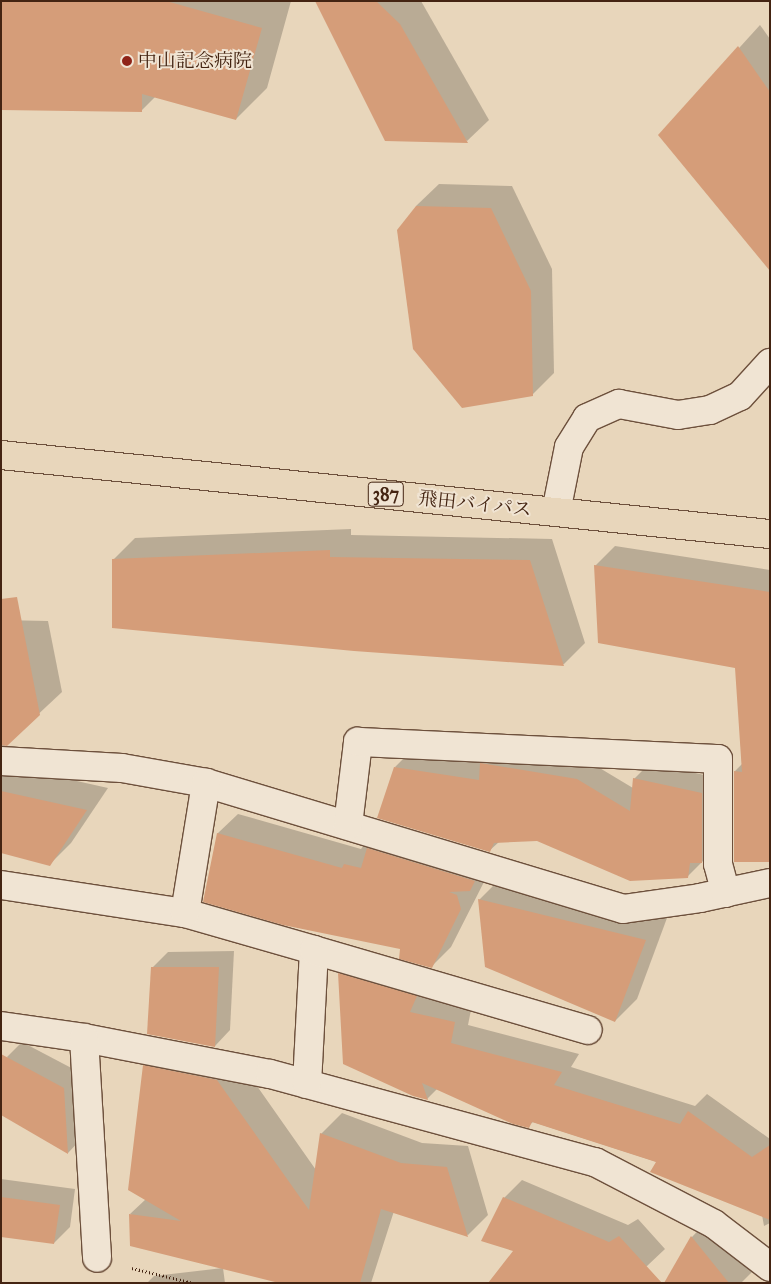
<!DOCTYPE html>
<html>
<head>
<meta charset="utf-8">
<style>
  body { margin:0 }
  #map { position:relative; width:771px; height:1284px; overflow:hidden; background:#e8d6bb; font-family:"IM FELL Great Primer","Noto Serif JP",serif }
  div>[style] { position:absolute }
  .shadow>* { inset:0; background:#0003 }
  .building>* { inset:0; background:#d59d79 }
  .path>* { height:3px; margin-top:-1.5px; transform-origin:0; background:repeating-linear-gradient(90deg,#442412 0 1px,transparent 0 3.5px) }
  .roads { filter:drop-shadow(1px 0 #6d503c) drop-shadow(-1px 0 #6d503c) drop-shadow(0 1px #6d503c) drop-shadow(0 -1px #6d503c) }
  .minor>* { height:28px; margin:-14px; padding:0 14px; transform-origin:14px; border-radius:14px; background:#f0e4d3 }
  .trunk>* { height:28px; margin:-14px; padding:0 14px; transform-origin:14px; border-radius:14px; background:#e8d6bb }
  .dots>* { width:14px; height:14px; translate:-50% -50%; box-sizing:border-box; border:2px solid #f0e4d3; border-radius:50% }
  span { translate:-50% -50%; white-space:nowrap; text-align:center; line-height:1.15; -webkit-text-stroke:4px #f0e4d3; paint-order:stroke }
  .shield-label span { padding:1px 4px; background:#f0e4d3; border:1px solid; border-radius:4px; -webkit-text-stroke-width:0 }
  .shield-label { font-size:18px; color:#442412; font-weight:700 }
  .poi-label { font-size:19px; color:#442412 }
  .left { translate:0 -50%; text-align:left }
  .street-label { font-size:19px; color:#442412 }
  .frame { position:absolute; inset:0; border:2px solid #442412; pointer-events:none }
</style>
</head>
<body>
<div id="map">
  <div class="shadow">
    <div style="clip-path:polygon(1px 1px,291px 1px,267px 88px,236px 119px,156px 96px,141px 111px)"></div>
    <div style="clip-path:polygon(317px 1px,421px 1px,489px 120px,467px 141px)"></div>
    <div style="clip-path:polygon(760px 25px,770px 39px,770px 261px,660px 135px)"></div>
    <div style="clip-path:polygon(439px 184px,512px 186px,552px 269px,554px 373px,532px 395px,416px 206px)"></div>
    <div style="clip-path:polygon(351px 529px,351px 535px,552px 539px,585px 643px,564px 664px,354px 650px,113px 560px,135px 538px)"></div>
    <div style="clip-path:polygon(615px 546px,770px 570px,770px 861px,735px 771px,742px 764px,736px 667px,595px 566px)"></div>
    <div style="clip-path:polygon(1px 620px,48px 621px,62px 692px,1px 749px)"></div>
    <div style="clip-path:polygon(499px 748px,593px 764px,633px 788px,634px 779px,650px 763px,718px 778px,718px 846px,687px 877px,537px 840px,499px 842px,489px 851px,395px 767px,411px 751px,484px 763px)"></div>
    <div style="clip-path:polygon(1px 764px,108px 788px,71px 843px,49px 865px,1px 851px)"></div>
    <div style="clip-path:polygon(238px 814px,361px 849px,364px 845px,486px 878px,451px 947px,431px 967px,401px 948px,205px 901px,218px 833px)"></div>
    <div style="clip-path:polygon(501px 878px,667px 918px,637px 999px,615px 1021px,479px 900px)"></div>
    <div style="clip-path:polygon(234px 951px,230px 1030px,215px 1046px,152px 968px,168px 952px)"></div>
    <div style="clip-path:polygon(357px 956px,472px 1005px,468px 1025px,579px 1054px,571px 1067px,695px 1106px,707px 1094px,770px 1139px,770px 1223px,764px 1226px,762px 1215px,657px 1162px,533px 1122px,528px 1126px,438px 1088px,427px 1099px,340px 974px)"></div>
    <div style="clip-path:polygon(22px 1042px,79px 1072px,83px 1137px,68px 1153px,7px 1057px)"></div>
    <div style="clip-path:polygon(165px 1045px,238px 1059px,316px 1170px,321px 1134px,342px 1113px,422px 1143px,468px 1146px,488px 1215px,468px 1235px,394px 1211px,371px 1283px,284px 1283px,223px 1268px,225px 1283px,147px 1283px,154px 1276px,223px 1268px,130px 1214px,146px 1199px,144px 1066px)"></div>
    <div style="clip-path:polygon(1px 1179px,75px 1189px,70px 1227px,54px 1243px,1px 1236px)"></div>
    <div style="clip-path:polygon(522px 1180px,628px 1225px,638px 1219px,665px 1249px,647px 1266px,622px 1283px,515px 1251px,504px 1198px)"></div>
    <div style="clip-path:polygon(709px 1219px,752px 1272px,741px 1283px,666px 1283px,692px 1237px)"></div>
  </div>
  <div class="building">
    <div style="clip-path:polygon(1px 1px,166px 1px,262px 28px,236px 120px,142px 94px,142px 112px,1px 110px)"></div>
    <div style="clip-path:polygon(315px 1px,376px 1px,400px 24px,468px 143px,385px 141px)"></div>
    <div style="clip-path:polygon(738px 46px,770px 92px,770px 271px,658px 135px)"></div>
    <div style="clip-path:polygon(416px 206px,491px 208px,531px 291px,533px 396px,462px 408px,413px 349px,397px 230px)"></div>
    <div style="clip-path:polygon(330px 550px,330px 557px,530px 560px,564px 666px,354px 651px,112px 628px,112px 559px)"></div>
    <div style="clip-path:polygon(594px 565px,770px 592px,770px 862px,734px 862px,734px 771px,742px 772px,735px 668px,598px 643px)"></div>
    <div style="clip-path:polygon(17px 597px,40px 715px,7px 746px,1px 745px,1px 599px)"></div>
    <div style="clip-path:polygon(480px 763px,577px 779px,630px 811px,633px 778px,702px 793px,702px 863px,690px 863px,688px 878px,630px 881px,537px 841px,494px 843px,490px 852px,377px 818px,394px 767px,479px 780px)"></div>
    <div style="clip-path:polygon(1px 791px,87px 810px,50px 866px,1px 853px)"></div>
    <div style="clip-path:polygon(217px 833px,342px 868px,344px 864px,361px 868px,367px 848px,475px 881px,470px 891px,449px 892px,457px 895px,461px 909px,432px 968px,399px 959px,400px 949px,283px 925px,203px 902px)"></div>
    <div style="clip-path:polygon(478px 899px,646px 940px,615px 1022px,485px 967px)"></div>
    <div style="clip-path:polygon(151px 967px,219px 967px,215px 1047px,147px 1034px)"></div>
    <div style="clip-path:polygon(338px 973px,417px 996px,410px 1012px,455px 1022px,451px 1043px,562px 1072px,554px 1085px,680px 1124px,688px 1111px,752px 1157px,770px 1145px,770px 1220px,650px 1172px,656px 1162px,532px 1122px,529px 1128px,513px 1124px,422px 1083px,428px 1100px,413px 1096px,343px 1064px)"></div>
    <div style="clip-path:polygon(1px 1054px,64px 1088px,68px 1154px,1px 1115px)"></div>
    <div style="clip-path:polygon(143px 1065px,217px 1080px,309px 1210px,320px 1133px,401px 1163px,447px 1167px,468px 1237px,381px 1209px,360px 1283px,279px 1283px,130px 1246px,129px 1214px,181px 1221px,128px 1190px)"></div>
    <div style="clip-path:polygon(1px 1197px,60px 1205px,54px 1244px,1px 1237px)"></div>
    <div style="clip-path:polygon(503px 1197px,609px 1242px,619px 1236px,662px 1283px,488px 1283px,513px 1251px,481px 1241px)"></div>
    <div style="clip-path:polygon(691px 1236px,729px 1283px,664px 1283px)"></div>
  </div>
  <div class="path">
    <div style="left:132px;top:1268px;width:63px;rotate:13.8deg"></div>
  </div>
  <div class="roads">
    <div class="minor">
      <div style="left:556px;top:512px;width:66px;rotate:-78.7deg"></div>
      <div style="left:569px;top:447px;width:34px;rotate:-58deg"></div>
      <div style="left:587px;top:418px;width:35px;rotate:-24deg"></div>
      <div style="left:619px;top:404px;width:60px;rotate:10.6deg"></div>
      <div style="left:678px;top:415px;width:32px;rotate:-9deg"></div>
      <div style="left:710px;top:410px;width:33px;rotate:-25deg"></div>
      <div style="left:740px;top:396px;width:45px;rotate:-47.7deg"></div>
      <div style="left:1px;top:761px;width:121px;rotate:3.3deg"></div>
      <div style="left:122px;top:768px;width:85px;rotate:10.1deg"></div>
      <div style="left:206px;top:783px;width:436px;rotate:16.8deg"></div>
      <div style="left:623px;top:909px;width:78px;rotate:-8.1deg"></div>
      <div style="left:700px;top:898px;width:72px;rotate:-12.1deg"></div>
      <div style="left:348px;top:825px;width:84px;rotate:-83.1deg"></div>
      <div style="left:358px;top:742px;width:360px;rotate:2.7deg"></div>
      <div style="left:718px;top:759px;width:105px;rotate:90deg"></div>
      <div style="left:718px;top:864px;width:30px;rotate:75deg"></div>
      <div style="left:1px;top:885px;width:186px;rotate:8.7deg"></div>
      <div style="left:185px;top:913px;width:134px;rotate:16deg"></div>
      <div style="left:185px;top:913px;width:132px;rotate:-80.8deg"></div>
      <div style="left:1px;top:1026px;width:84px;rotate:8.2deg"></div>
      <div style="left:84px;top:1038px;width:189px;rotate:11deg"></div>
      <div style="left:270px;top:1074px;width:337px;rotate:15.2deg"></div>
      <div style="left:595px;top:1162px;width:134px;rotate:27.5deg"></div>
      <div style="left:714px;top:1224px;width:71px;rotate:37.5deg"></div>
      <div style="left:84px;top:1038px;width:220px;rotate:86.6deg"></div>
      <div style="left:307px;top:1084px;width:134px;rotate:-87deg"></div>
      <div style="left:314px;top:950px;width:285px;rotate:16.3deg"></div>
    </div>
    <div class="trunk">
      <div style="left:1px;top:455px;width:773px;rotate:5.87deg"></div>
    </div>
  </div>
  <div class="dots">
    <div style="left:127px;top:61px;background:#8f2418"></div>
  </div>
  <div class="shield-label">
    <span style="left:386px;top:494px">387</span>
  </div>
  <div class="poi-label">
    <span class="left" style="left:138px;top:61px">中山記念病院</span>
  </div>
  <div class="street-label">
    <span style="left:475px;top:504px;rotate:6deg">飛田バイパス</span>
  </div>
  <div class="frame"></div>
</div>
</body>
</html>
